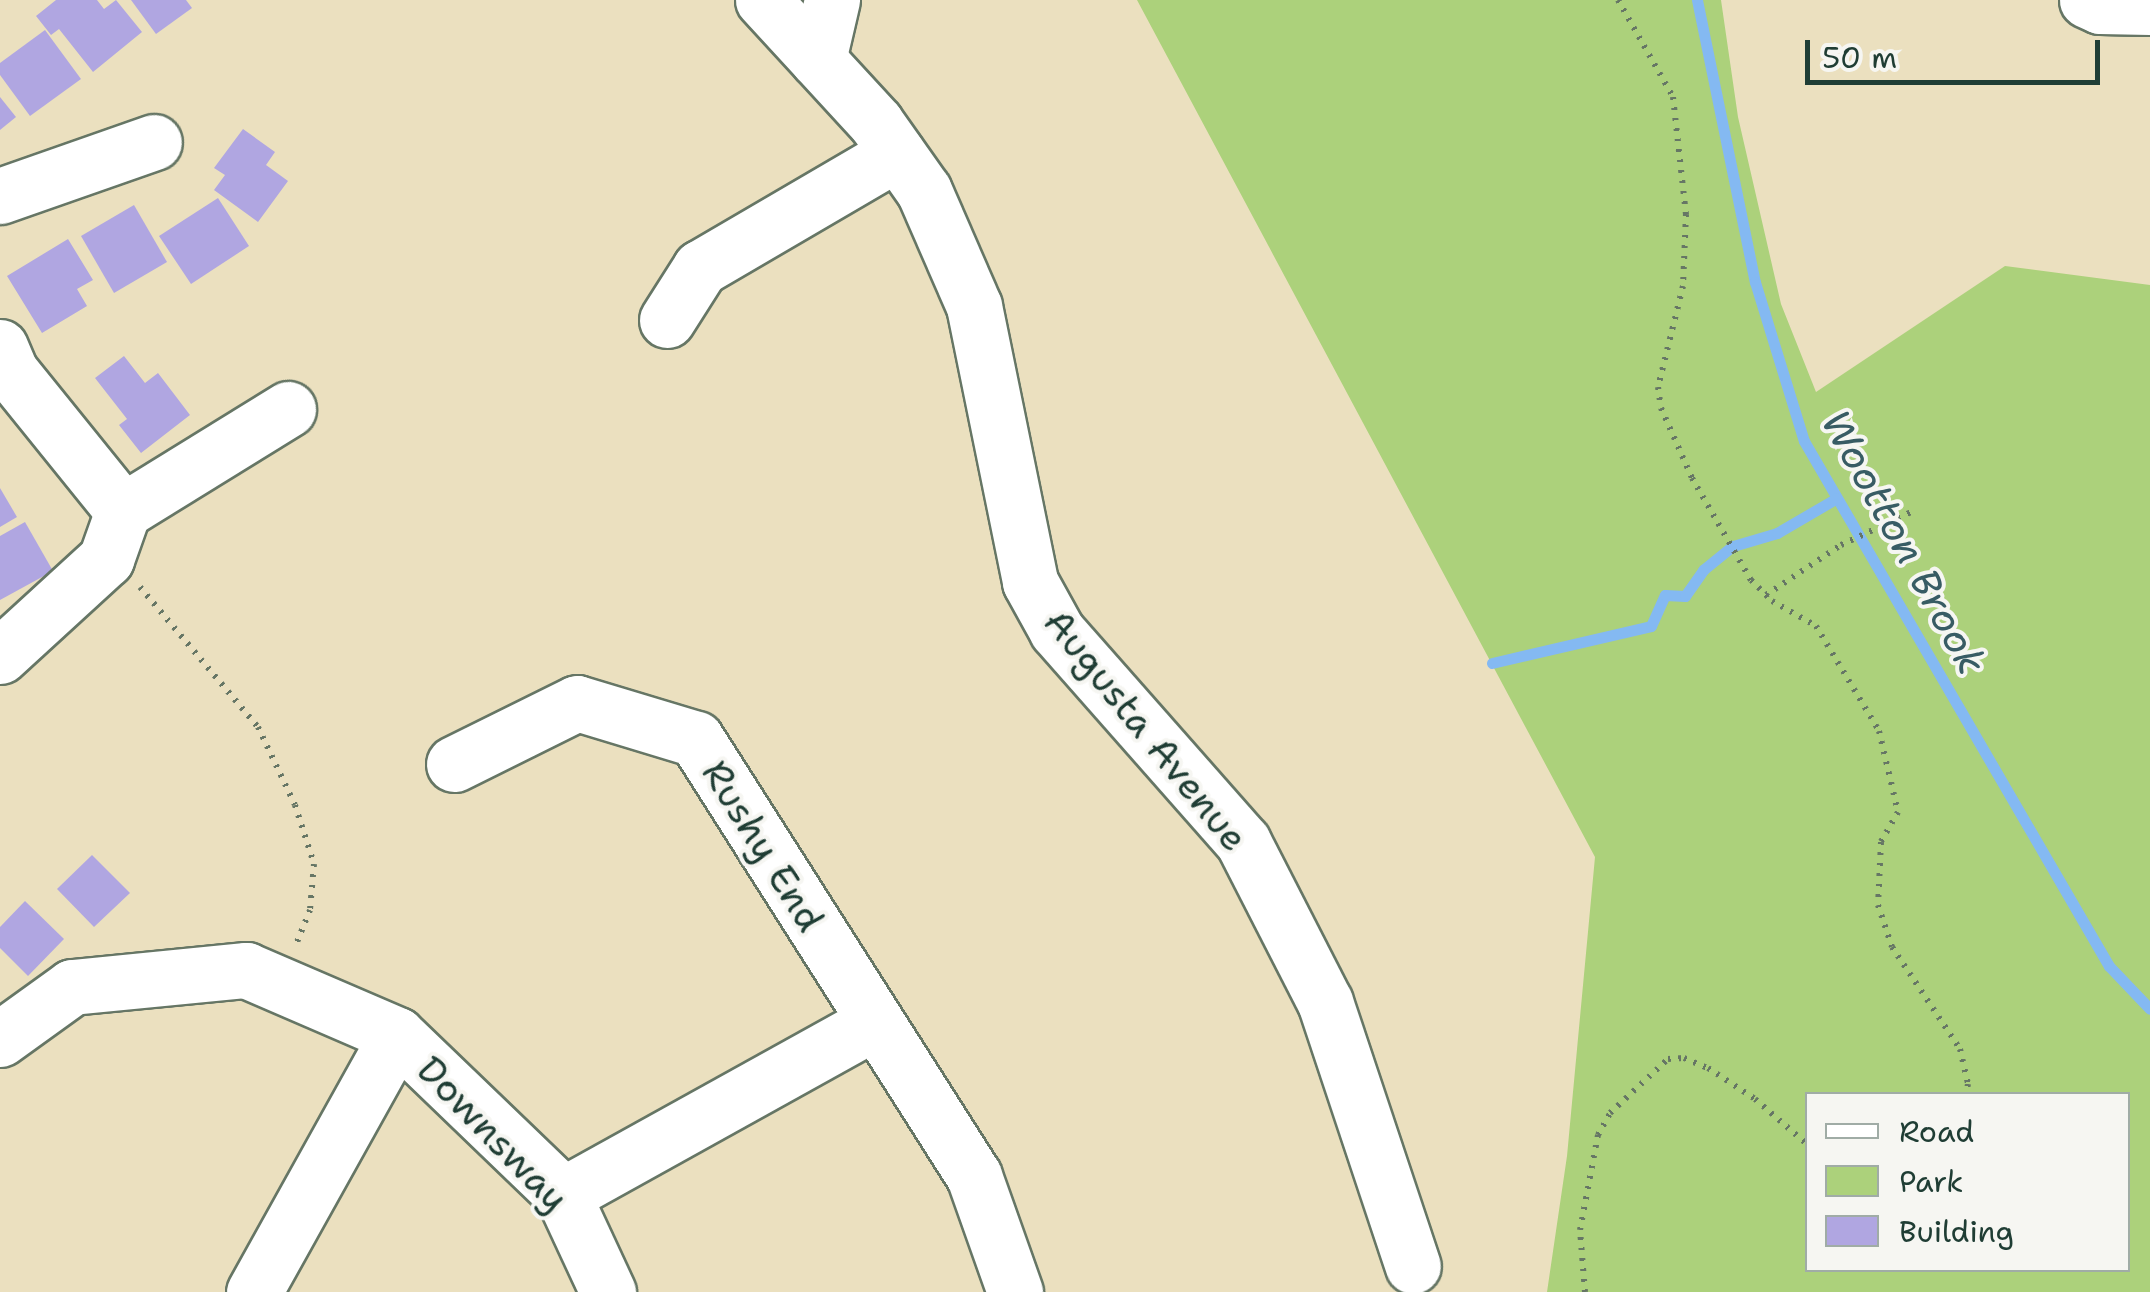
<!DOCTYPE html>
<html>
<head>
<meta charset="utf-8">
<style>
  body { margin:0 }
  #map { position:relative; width:2150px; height:1292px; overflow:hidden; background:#ebe0bf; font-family:"Shantell Sans",sans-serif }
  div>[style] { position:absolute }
  .green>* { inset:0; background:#acd17b }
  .stream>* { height:11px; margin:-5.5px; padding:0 5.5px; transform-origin:5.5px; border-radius:5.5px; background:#84b9f2 }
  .building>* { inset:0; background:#b0a6e1 }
  .path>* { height:6px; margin-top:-3px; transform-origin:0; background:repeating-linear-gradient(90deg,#667665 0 2.5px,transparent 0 10.5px) }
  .roads { filter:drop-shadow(2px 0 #667665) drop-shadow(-2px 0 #667665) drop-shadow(0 2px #667665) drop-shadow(0 -2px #667665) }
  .minor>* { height:55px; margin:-27.5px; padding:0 27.5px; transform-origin:27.5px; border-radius:27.5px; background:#fff }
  span { translate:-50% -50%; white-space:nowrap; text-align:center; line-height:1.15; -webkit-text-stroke:8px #f6f6f2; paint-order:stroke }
  .street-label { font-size:38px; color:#1f3d34 }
  .water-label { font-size:40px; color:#385c64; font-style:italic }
  .legend { position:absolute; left:1805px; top:1092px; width:325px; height:180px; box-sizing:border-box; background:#f6f6f2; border:2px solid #a0aca6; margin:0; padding:12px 18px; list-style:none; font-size:30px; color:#1f3d34 }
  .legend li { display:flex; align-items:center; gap:20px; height:50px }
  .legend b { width:50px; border:2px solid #a0aca6 }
  .scale { position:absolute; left:1805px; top:40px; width:295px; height:45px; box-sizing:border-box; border:5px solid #1f3d34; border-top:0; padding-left:12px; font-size:30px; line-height:35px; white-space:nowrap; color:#1f3d34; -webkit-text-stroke:8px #f6f6f2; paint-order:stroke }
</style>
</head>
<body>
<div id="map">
  <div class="green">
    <div style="clip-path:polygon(evenodd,1137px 0,1721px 0,1738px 117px,1781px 304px,1816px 392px,2005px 266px,2150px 285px,2150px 1292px,1547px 1292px,1567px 1156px,1595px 857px,1137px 0,1808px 1094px,2128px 1094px,2128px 1270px,1808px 1270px,1808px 1094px)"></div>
  </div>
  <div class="stream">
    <div style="left:1697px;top:0;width:288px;rotate:78.4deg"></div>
    <div style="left:1755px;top:282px;width:166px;rotate:72.9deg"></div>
    <div style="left:1804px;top:441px;width:607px;rotate:59.85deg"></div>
    <div style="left:2109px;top:966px;width:59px;rotate:46.4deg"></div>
    <div style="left:1492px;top:663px;width:163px;rotate:-13.1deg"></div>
    <div style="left:1651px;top:626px;width:34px;rotate:-66deg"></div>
    <div style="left:1665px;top:595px;width:20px;rotate:3deg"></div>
    <div style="left:1685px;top:596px;width:32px;rotate:-55deg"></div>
    <div style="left:1703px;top:570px;width:38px;rotate:-39deg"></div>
    <div style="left:1733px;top:546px;width:46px;rotate:-16.5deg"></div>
    <div style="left:1777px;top:533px;width:69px;rotate:-30.3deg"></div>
  </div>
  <div class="building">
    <div style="clip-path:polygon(56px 0,97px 0,104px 9px,116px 0,142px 32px,93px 72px,59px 29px,51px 35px,36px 16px)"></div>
    <div style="clip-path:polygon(131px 0,186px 0,192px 8px,156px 34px)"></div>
    <div style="clip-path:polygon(45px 30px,81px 79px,30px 116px,0 75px,0 63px)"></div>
    <div style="clip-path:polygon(0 97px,16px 117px,0 130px)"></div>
    <div style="clip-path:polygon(243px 129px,275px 152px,266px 165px,288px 181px,258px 222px,214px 190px,225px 175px,214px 168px)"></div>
    <div style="clip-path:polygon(218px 198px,249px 246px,191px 284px,159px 236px)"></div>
    <div style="clip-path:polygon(134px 205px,167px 262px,114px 293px,81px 236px)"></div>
    <div style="clip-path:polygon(68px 239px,93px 280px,77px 289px,87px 306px,42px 333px,7px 276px)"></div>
    <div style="clip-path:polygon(124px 356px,145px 383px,158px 373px,190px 415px,141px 453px,119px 425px,127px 419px,95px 378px)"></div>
    <div style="clip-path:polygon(0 488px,17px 517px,0 527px)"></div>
    <div style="clip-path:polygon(25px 522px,53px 571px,0 600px,0 536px)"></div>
    <div style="clip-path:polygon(92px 855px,130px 893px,94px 927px,57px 889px)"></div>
    <div style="clip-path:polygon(25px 901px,64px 939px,28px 976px,0 948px,0 927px)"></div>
  </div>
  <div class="path">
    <div style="left:1618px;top:0;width:112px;rotate:60.4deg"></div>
    <div style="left:1673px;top:97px;width:118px;rotate:83.7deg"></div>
    <div style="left:1686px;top:214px;width:72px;rotate:92.4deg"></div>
    <div style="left:1683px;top:286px;width:104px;rotate:103.9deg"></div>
    <div style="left:1658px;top:387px;width:21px;rotate:82deg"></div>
    <div style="left:1661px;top:408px;width:77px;rotate:66.1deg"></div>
    <div style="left:1692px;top:478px;width:118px;rotate:60deg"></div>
    <div style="left:1751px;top:580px;width:30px;rotate:45deg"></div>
    <div style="left:1772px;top:601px;width:51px;rotate:29.6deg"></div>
    <div style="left:1816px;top:626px;width:122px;rotate:59deg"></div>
    <div style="left:1879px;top:731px;width:83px;rotate:76.8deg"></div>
    <div style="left:1898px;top:812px;width:34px;rotate:120deg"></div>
    <div style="left:1881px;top:842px;width:63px;rotate:92.7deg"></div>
    <div style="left:1878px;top:905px;width:44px;rotate:71.6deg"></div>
    <div style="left:1892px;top:947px;width:123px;rotate:56.3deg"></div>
    <div style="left:1960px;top:1049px;width:36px;rotate:77deg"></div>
    <div style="left:1968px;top:1084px;width:10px;rotate:101deg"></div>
    <div style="left:140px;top:587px;width:183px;rotate:49.9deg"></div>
    <div style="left:258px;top:727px;width:86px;rotate:64.6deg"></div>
    <div style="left:295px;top:805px;width:62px;rotate:72.1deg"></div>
    <div style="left:314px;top:864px;width:46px;rotate:95deg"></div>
    <div style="left:310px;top:910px;width:35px;rotate:112deg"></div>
    <div style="left:1766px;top:595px;width:90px;rotate:-33.7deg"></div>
    <div style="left:1841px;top:545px;width:77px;rotate:-25.2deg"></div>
    <div style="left:1585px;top:1292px;width:62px;rotate:-94.6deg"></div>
    <div style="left:1580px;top:1230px;width:97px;rotate:-79.3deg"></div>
    <div style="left:1598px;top:1135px;width:25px;rotate:-61deg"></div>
    <div style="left:1610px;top:1113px;width:79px;rotate:-43deg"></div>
    <div style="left:1668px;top:1059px;width:16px;rotate:-4deg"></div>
    <div style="left:1684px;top:1058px;width:26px;rotate:23deg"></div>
    <div style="left:1708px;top:1068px;width:56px;rotate:33.4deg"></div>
    <div style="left:1755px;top:1099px;width:70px;rotate:41deg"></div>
  </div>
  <div class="roads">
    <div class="minor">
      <div style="left:763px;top:0;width:167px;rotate:47.4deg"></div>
      <div style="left:876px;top:123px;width:83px;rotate:54.8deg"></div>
      <div style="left:924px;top:191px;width:125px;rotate:66.5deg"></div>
      <div style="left:974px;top:306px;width:282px;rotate:78.5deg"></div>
      <div style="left:1030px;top:582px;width:56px;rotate:61.1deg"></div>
      <div style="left:1057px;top:631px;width:281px;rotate:48.6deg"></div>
      <div style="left:1243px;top:842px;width:180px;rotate:62.9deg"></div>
      <div style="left:1325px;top:1002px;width:278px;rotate:71.6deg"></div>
      <div style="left:2087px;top:0;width:14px;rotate:25deg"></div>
      <div style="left:2100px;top:6px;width:50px;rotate:1.1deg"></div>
      <div style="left:818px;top:60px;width:62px;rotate:-76.9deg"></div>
      <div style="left:0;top:196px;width:163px;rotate:-19.3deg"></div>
      <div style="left:667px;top:320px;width:62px;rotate:-57.6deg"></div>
      <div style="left:700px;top:268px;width:228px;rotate:-30.3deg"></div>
      <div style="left:0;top:347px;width:26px;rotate:67deg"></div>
      <div style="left:10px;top:371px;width:180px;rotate:51.1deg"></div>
      <div style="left:0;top:656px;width:144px;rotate:-42.5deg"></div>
      <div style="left:106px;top:559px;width:51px;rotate:-70.5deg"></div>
      <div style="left:123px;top:511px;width:194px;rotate:-31.7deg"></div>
      <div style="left:454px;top:764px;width:137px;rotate:-26.4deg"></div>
      <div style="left:577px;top:703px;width:124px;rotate:16.8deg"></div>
      <div style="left:696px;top:739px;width:518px;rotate:57.54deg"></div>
      <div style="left:974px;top:1176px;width:123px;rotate:70.5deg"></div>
      <div style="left:0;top:1039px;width:89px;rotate:-35.8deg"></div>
      <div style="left:72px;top:987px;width:175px;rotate:-5.6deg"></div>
      <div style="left:246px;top:970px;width:164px;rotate:23.3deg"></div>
      <div style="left:397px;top:1035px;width:231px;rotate:43.9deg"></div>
      <div style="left:563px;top:1195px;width:107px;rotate:65.1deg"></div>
      <div style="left:563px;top:1195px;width:355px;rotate:-29deg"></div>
      <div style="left:254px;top:1292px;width:294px;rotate:-60.9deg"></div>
    </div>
  </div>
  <div class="street-label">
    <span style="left:1146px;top:730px;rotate:51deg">Augusta Avenue</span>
    <span style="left:763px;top:846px;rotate:58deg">Rushy End</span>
    <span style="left:493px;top:1134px;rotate:46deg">Downsway</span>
  </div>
  <div class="water-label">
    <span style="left:1904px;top:542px;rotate:61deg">Wootton Brook</span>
  </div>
  <ul class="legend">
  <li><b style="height:12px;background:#fff"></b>Road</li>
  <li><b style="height:28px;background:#acd17b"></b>Park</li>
  <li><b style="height:28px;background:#b0a6e1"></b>Building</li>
  </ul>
  <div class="scale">50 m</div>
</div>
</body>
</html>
